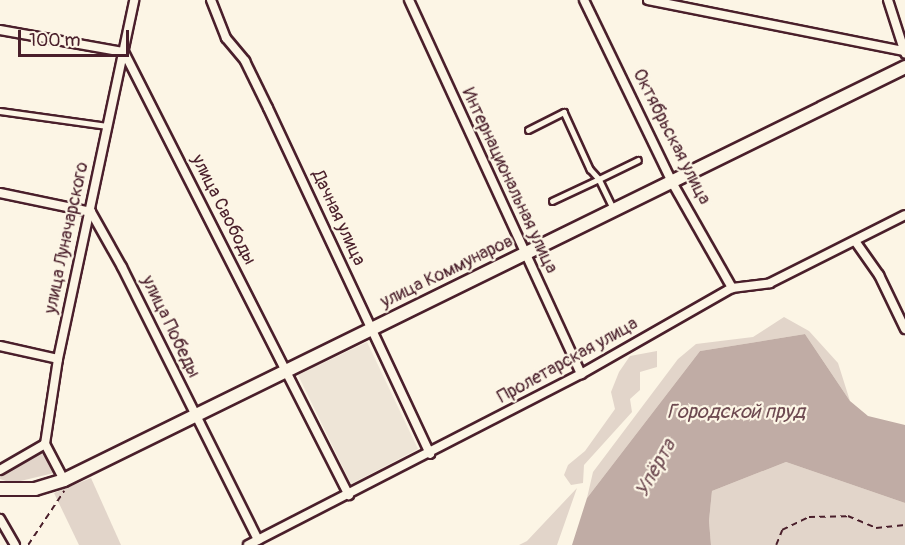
<!DOCTYPE html>
<html>
<head>
<meta charset="utf-8">
<style>
  body { margin:0 }
  #map { position:relative; width:905px; height:545px; overflow:hidden; background:#fcf5e5; font-family:Pangolin,sans-serif }
  div>[style] { position:absolute }
  .built>* { inset:0; background:#eee5d7 }
  .green>* { inset:0; background:#e2d5ca }
  .water>* { inset:0; background:#c0aca5 }
  .path>* { height:1.5px; margin-top:-0.75px; transform-origin:0; background:repeating-linear-gradient(90deg,#4a1f2b 0 6px,transparent 0 10.5px) }
  .roads { filter:drop-shadow(2px 0 #4a1f2b) drop-shadow(-2px 0 #4a1f2b) drop-shadow(0 2px #4a1f2b) drop-shadow(0 -2px #4a1f2b) }
  .lane>* { height:4.5px; margin:-2.25px; padding:0 2.25px; transform-origin:2.25px; border-radius:2.25px; background:#fcf5e5 }
  .street>* { height:8px; margin:-4px; padding:0 4px; transform-origin:4px; border-radius:4px; background:#fcf5e5 }
  .secondary>* { height:12px; margin:-6px; padding:0 6px; transform-origin:6px; border-radius:6px; background:#fcf5e5 }
  span { translate:-50% -50%; white-space:nowrap; text-align:center; line-height:1.15; -webkit-text-stroke:4.5px #fcf5e5; paint-order:stroke }
  .street-label { font-size:18px; color:#4a1f2b }
  .water-label { font-size:20px; color:#6d4950; font-style:italic }
  .scale { position:absolute; left:18px; top:30px; width:111px; height:27px; box-sizing:border-box; border:3px solid #4a1f2b; border-top:0; padding-left:8px; font-size:18px; line-height:21px; white-space:nowrap; color:#4a1f2b; -webkit-text-stroke:4px #fcf5e5; paint-order:stroke }
</style>
</head>
<body>
<div id="map">
  <div class="built">
    <div style="clip-path:polygon(367px 342px,418px 449px,351px 484px,298px 375px)"></div>
  </div>
  <div class="green">
    <div style="clip-path:polygon(784px 317px,809px 331px,838px 363px,850px 401px,805px 334px,700px 351px,587px 498px,593px 472px,678px 359px,696px 344px,753px 337px)"></div>
    <div style="clip-path:polygon(657px 351px,657px 367px,640px 372px,640px 390px,630px 399px,632px 412px,584px 465px,583px 483px,571px 485px,564px 475px,568px 465px,585px 451px,615px 409px,611px 392px,619px 372px,630px 356px)"></div>
    <div style="clip-path:polygon(43px 449px,54px 473px,12px 483px,0 479px,0 474px)"></div>
    <div style="clip-path:polygon(786px 462px,905px 503px,905px 545px,711px 545px,709px 521px,712px 491px)"></div>
    <div style="clip-path:polygon(91px 478px,121px 545px,79px 545px,54px 493px)"></div>
    <div style="clip-path:polygon(577px 488px,557px 545px,519px 545px,527px 541px)"></div>
  </div>
  <div class="water">
    <div style="clip-path:polygon(805px 334px,850px 401px,868px 416px,905px 425px,905px 503px,786px 462px,712px 491px,709px 521px,711px 545px,572px 545px,587px 498px,700px 351px)"></div>
  </div>
  <div class="path">
    <div style="left:28px;top:545px;width:65px;rotate:-56.3deg"></div>
    <div style="left:776px;top:545px;width:16px;rotate:-68deg"></div>
    <div style="left:782px;top:530px;width:30px;rotate:-26deg"></div>
    <div style="left:809px;top:517px;width:39px;rotate:-1deg"></div>
    <div style="left:848px;top:516px;width:30px;rotate:23deg"></div>
    <div style="left:876px;top:528px;width:29px;rotate:-6deg"></div>
  </div>
  <div class="roads">
    <div class="lane">
      <div style="left:0;top:111px;width:108px;rotate:8deg"></div>
      <div style="left:528px;top:130px;width:40px;rotate:-26.6deg"></div>
      <div style="left:564px;top:112px;width:63px;rotate:65.5deg"></div>
      <div style="left:590px;top:169px;width:13px;rotate:48deg"></div>
      <div style="left:599px;top:179px;width:43px;rotate:-26deg"></div>
      <div style="left:552px;top:201px;width:52px;rotate:-25.1deg"></div>
      <div style="left:599px;top:179px;width:32px;rotate:64deg"></div>
    </div>
    <div class="street">
      <div style="left:211px;top:0;width:41px;rotate:68.5deg"></div>
      <div style="left:226px;top:38px;width:30px;rotate:50deg"></div>
      <div style="left:245px;top:61px;width:52px;rotate:63.9deg"></div>
      <div style="left:268px;top:108px;width:382px;rotate:64.9deg"></div>
      <div style="left:409px;top:0;width:412px;rotate:65.3deg"></div>
      <div style="left:584px;top:0;width:204px;rotate:64.2deg"></div>
      <div style="left:673px;top:184px;width:120px;rotate:60.4deg"></div>
      <div style="left:648px;top:0;width:260px;rotate:11.3deg"></div>
      <div style="left:888px;top:0;width:56px;rotate:72.2deg"></div>
      <div style="left:0;top:30px;width:126px;rotate:10.1deg"></div>
      <div style="left:124px;top:52px;width:497px;rotate:63.1deg"></div>
      <div style="left:0;top:193px;width:93px;rotate:11.8deg"></div>
      <div style="left:91px;top:212px;width:63px;rotate:60.6deg"></div>
      <div style="left:122px;top:267px;width:305px;rotate:63.5deg"></div>
      <div style="left:855px;top:241px;width:42px;rotate:54.8deg"></div>
      <div style="left:879px;top:275px;width:60px;rotate:64.3deg"></div>
      <div style="left:0;top:346px;width:59px;rotate:12.6deg"></div>
      <div style="left:0;top:470px;width:52px;rotate:-30deg"></div>
      <div style="left:64px;top:480px;width:41px;rotate:-117.8deg"></div>
      <div style="left:45px;top:444px;width:86px;rotate:-81.3deg"></div>
      <div style="left:58px;top:359px;width:367px;rotate:-78deg"></div>
      <div style="left:0;top:519px;width:30px;rotate:60deg"></div>
      <div style="left:248px;top:545px;width:374px;rotate:-27.2deg"></div>
      <div style="left:581px;top:374px;width:174px;rotate:-29.7deg"></div>
      <div style="left:732px;top:288px;width:38px;rotate:-7deg"></div>
      <div style="left:770px;top:283px;width:151px;rotate:-26.7deg"></div>
    </div>
    <div class="secondary">
      <div style="left:0;top:489px;width:35px"></div>
      <div style="left:35px;top:489px;width:30px;rotate:-17deg"></div>
      <div style="left:64px;top:480px;width:937px;rotate:-26.15deg"></div>
    </div>
  </div>
  <div class="street-label">
    <span style="left:671px;top:137px;rotate:63deg">Октябрьская улица</span>
    <span style="left:509px;top:181px;rotate:65deg">Интернациональная улица</span>
    <span style="left:223px;top:210px;rotate:63deg">улица Свободы</span>
    <span style="left:338px;top:218px;rotate:65deg">Дачная улица</span>
    <span style="left:67px;top:238px;rotate:-78deg">улица Луначарского</span>
    <span style="left:447px;top:272px;rotate:-26deg">улица Коммунаров</span>
    <span style="left:170px;top:327px;rotate:64deg">улица Победы</span>
    <span style="left:568px;top:361px;rotate:-29deg">Пролетарская улица</span>
  </div>
  <div class="water-label">
    <span style="left:736px;top:411px">Городской пруд</span>
    <span style="left:655px;top:468px;rotate:-61deg">Упёрта</span>
  </div>
  <div class="scale">100 m</div>
</div>
</body>
</html>
